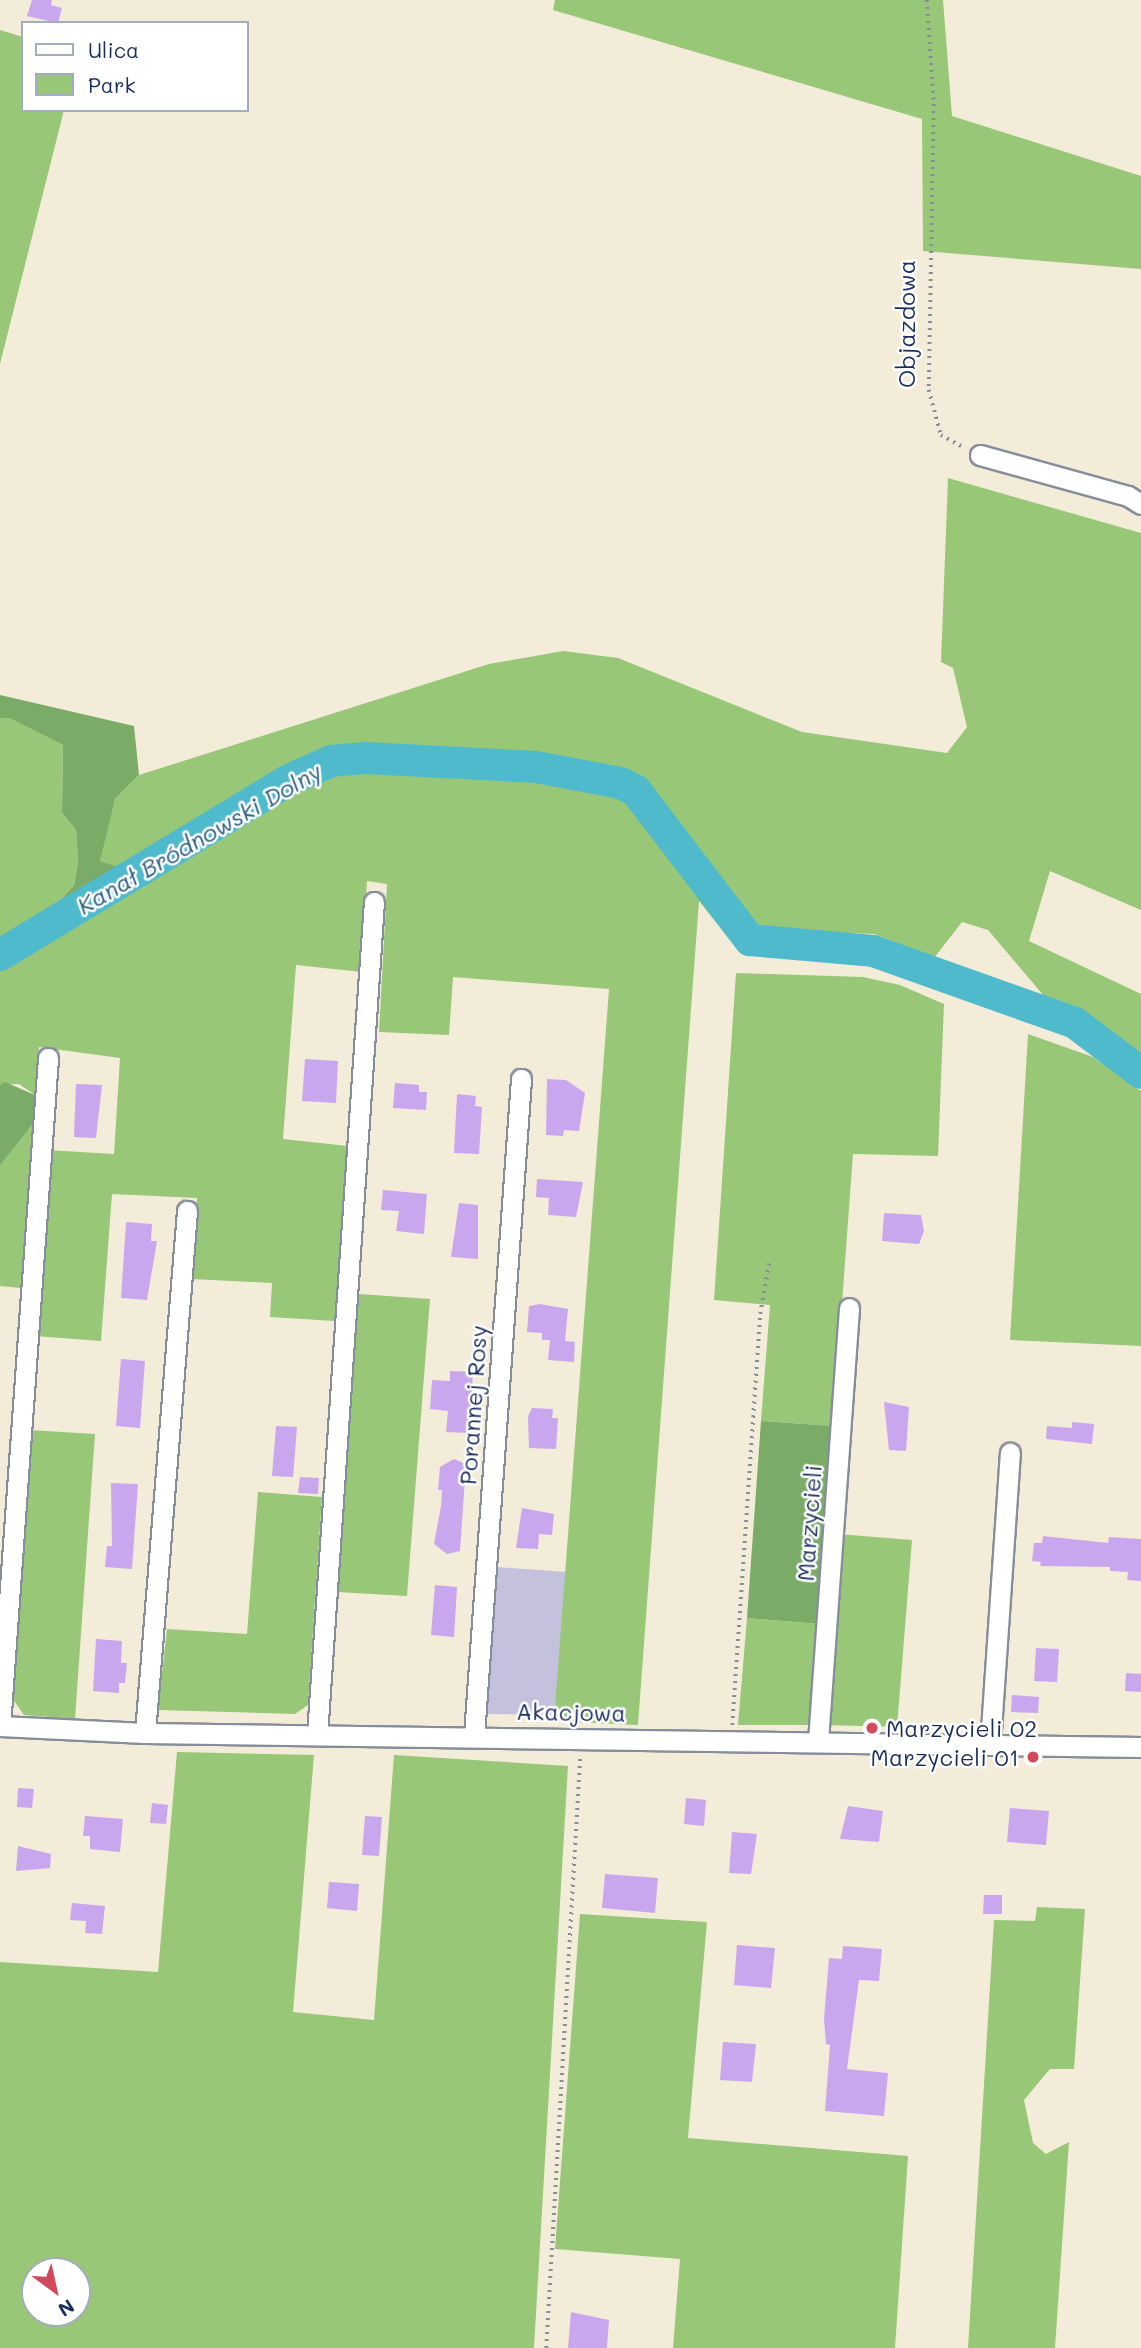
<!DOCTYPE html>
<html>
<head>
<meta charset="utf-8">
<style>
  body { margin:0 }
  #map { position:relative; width:1141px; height:2348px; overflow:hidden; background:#f3ecd8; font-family:Mali,sans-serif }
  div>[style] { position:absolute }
  .industrial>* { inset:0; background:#c3c1db }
  .green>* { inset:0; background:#98c877 }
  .forest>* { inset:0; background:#7aac68 }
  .river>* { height:32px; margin:-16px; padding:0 16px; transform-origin:16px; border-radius:16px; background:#50bacd }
  .building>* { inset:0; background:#c9a7ee }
  .path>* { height:3.5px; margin-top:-1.75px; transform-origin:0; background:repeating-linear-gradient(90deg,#878e9b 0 2px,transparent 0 7px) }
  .roads { filter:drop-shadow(2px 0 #878e9b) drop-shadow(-2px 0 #878e9b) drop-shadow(0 2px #878e9b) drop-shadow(0 -2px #878e9b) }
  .minor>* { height:19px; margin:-9.5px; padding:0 9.5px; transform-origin:9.5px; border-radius:9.5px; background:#fff }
  .dots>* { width:19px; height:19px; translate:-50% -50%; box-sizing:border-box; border:4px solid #fff; border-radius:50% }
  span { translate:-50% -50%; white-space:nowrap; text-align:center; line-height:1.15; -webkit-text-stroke:5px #fff; paint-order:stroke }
  .street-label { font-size:23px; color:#1b2f5e }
  .poi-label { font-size:23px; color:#1b2f5e }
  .left { translate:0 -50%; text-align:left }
  .right { translate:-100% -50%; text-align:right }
  .water-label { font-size:24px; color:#2e6085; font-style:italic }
  .legend { position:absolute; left:21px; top:21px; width:228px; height:91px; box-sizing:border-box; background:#fff; border:2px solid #a4acbf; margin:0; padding:9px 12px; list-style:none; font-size:21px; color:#1b2f5e }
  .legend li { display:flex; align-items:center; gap:14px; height:35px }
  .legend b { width:35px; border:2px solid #a4acbf }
  .north { position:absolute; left:21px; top:2257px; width:70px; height:70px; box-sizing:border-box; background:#fff; border:2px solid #a4acbf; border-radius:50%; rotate:147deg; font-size:19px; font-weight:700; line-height:28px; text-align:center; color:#1b2f5e }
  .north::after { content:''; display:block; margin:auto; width:24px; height:32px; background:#d1495b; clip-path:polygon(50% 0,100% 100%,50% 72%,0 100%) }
</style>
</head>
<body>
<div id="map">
  <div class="industrial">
    <div style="clip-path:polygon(496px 1567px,566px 1572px,556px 1715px,486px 1714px)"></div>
  </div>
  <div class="green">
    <div style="clip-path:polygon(555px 0,943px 0,952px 116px,1141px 176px,1141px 269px,923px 251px,922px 119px,553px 10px)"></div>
    <div style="clip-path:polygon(0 30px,23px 37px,23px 110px,64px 110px,0 364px)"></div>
    <div style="clip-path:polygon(948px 478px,1141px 533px,1141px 910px,1050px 871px,1029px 941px,1141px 994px,1141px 1057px,1050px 1003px,988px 930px,962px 922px,934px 958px,874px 934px,753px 930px,741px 954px,699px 901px,638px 1725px,554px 1721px,609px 989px,453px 977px,449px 1035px,379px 1032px,387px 884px,367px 881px,362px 972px,296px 965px,283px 1139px,348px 1146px,335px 1321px,270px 1317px,272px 1283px,191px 1279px,197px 1198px,112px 1194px,101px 1341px,35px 1336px,47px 1150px,114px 1154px,120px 1058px,39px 1047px,35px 1095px,19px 1084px,0 1085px,0 718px,9px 718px,63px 745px,62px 811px,76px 830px,78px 862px,74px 885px,60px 902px,119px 868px,100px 861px,107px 825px,115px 799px,139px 775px,489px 664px,563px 651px,618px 658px,802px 732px,947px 753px,967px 727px,953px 668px,941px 662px)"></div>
    <div style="clip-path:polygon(736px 973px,863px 977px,900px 985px,944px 1004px,938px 1156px,853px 1154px,833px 1426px,761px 1421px,770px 1305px,714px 1300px)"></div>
    <div style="clip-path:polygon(1028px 1034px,1093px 1057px,1141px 1091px,1141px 1346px,1010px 1340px)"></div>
    <div style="clip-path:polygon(33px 1124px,21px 1288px,0 1286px,0 1164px)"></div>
    <div style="clip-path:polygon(359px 1294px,430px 1299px,407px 1596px,337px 1592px)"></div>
    <div style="clip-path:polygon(29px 1430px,95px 1434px,75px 1719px,24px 1715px,12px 1698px)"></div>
    <div style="clip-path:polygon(258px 1492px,322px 1497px,308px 1705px,295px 1714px,158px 1710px,167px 1629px,247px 1634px)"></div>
    <div style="clip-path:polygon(838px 1534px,912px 1540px,897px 1727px,824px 1725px)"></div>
    <div style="clip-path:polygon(747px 1618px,819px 1624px,812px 1725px,738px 1725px)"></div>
    <div style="clip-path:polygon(evenodd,177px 1752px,314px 1755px,293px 2012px,374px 2020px,394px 1755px,568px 1766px,534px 2348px,0 2348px,0 1962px,158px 1972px,177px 1752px,35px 2271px,77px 2271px,77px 2313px,35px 2313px,35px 2271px)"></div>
    <div style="clip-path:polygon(1037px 1907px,1085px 1909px,1074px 2069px,1050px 2069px,1024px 2100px,1033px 2143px,1046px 2154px,1069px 2142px,1055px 2348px,968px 2348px,994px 1920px,1035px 1921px)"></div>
    <div style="clip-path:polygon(580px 1914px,707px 1922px,688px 2138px,908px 2156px,895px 2348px,673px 2348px,680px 2259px,555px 2249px)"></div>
  </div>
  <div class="forest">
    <div style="clip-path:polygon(0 695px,134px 726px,139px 775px,115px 799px,100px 861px,121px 868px,58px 904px,74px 885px,78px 862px,76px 830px,62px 812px,63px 745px,9px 718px,0 718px)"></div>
    <div style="clip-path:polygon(5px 1082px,35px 1095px,33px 1124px,0 1165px,0 1085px)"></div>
    <div style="clip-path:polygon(761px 1421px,833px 1426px,819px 1624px,747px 1618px)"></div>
  </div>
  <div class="river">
    <div style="left:0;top:955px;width:336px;rotate:-31.2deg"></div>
    <div style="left:287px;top:781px;width:48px;rotate:-24.4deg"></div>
    <div style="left:331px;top:761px;width:34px;rotate:-5deg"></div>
    <div style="left:365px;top:758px;width:171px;rotate:3deg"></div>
    <div style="left:536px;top:767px;width:86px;rotate:10.7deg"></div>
    <div style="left:621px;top:783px;width:17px;rotate:28deg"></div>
    <div style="left:636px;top:791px;width:188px;rotate:52.6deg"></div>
    <div style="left:750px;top:940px;width:123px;rotate:5.1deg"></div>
    <div style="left:873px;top:951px;width:214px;rotate:19.6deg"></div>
    <div style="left:1075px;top:1023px;width:83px;rotate:37.1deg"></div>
  </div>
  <div class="building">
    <div style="clip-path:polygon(32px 0,52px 0,51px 5px,62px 8px,58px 23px,27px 16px)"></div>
    <div style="clip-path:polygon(305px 1059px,338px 1061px,336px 1103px,302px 1101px)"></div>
    <div style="clip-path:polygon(547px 1079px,566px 1080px,585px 1093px,579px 1131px,564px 1130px,563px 1136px,546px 1135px)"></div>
    <div style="clip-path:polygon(395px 1083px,419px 1085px,419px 1092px,427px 1092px,426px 1110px,393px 1108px)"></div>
    <div style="clip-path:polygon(76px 1084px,102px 1085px,96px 1138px,74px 1137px)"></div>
    <div style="clip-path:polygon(457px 1094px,476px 1096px,475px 1106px,482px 1107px,479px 1154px,454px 1153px)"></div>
    <div style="clip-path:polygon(537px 1179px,583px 1182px,576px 1217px,548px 1215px,549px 1198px,536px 1197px)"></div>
    <div style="clip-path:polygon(383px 1190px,427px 1194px,424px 1234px,396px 1231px,399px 1211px,381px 1210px)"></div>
    <div style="clip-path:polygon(459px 1203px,478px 1205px,478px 1259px,451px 1257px)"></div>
    <div style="clip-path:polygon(884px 1213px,921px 1215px,924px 1231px,919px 1244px,882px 1241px)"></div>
    <div style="clip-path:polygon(126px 1222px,152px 1224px,151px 1241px,157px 1241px,147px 1300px,121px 1298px)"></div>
    <div style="clip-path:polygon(540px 1304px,568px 1309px,565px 1341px,575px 1342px,574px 1362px,548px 1360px,550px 1340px,542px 1340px,542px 1333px,527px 1332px,529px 1306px)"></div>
    <div style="clip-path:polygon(121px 1359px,145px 1361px,140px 1428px,116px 1426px)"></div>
    <div style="clip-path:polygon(450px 1371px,473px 1372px,469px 1433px,446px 1432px,448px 1411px,430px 1409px,432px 1380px,450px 1381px)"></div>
    <div style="clip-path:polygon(884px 1402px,909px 1407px,906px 1451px,889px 1450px)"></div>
    <div style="clip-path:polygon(532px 1408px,553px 1409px,552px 1418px,558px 1418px,556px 1449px,529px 1448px,528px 1416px)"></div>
    <div style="clip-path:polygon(1072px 1422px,1094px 1424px,1092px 1444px,1046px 1439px,1047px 1426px,1072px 1428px)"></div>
    <div style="clip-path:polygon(276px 1426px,297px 1427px,293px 1477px,272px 1476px)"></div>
    <div style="clip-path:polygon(454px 1459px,466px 1464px,460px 1551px,447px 1554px,434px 1544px,441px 1506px,442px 1490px,438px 1490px,440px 1467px)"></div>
    <div style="clip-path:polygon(300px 1477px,319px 1478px,318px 1494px,298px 1493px)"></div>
    <div style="clip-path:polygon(111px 1483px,138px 1484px,132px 1569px,105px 1567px,107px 1546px,112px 1546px)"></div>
    <div style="clip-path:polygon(522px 1508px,554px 1514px,552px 1535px,539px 1534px,538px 1549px,516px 1548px)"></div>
    <div style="clip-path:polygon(1043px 1536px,1108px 1543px,1109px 1537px,1141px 1539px,1141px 1581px,1127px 1580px,1128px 1572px,1110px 1571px,1110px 1567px,1040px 1566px,1041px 1562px,1032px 1561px,1034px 1543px,1042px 1543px)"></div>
    <div style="clip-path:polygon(435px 1585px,457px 1587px,454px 1637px,431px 1635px)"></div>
    <div style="clip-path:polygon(96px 1639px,122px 1641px,121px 1663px,127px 1663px,125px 1683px,119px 1683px,119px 1693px,93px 1691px)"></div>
    <div style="clip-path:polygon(1036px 1648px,1059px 1649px,1057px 1682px,1034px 1681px)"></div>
    <div style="clip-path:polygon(1126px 1673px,1141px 1674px,1141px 1692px,1125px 1691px)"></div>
    <div style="clip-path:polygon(1012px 1695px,1039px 1697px,1038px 1713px,1011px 1712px)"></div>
    <div style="clip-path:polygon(18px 1788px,34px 1789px,32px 1808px,17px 1807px)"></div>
    <div style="clip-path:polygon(686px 1798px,706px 1800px,704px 1826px,684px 1824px)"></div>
    <div style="clip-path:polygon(152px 1803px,168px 1805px,166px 1824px,150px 1823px)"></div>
    <div style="clip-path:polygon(848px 1806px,883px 1811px,879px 1842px,840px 1839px)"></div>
    <div style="clip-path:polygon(1010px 1808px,1049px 1811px,1046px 1845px,1007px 1842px)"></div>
    <div style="clip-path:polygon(85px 1816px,123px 1819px,120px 1852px,90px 1849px,90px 1836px,83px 1836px)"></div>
    <div style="clip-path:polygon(365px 1816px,382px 1817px,379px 1856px,362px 1855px)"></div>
    <div style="clip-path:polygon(732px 1832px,757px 1834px,751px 1874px,729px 1873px)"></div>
    <div style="clip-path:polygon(18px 1846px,51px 1854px,50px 1868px,16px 1871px)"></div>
    <div style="clip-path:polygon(605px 1874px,658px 1878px,655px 1913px,602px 1908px)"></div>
    <div style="clip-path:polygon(329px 1882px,359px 1884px,357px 1911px,327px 1908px)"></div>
    <div style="clip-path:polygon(984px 1895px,1002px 1895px,1002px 1914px,983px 1914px)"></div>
    <div style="clip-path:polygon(72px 1903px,105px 1906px,102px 1934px,85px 1933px,86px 1921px,70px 1920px)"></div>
    <div style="clip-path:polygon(737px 1945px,775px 1948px,771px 1988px,734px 1985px)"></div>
    <div style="clip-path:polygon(843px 1946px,882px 1949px,879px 1981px,859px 1980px,847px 2069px,888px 2073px,884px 2116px,825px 2111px,830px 2045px,826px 2044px,824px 2019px,829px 1958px,842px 1959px)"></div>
    <div style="clip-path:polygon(723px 2042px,756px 2044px,752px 2082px,720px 2080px)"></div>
    <div style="clip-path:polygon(571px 2312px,609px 2320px,607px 2348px,568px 2348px)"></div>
  </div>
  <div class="path">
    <div style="left:927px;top:0;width:104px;rotate:86.1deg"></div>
    <div style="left:934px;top:104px;width:286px;rotate:91deg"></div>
    <div style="left:929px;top:390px;width:47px;rotate:75.1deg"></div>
    <div style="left:941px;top:435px;width:26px;rotate:29deg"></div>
    <div style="left:732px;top:1725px;width:412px;rotate:-86.1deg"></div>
    <div style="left:760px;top:1314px;width:52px;rotate:-80deg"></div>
    <div style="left:546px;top:2348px;width:593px;rotate:-86.71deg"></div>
  </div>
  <div class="roads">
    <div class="minor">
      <div style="left:980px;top:455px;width:154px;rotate:15.5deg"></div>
      <div style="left:1128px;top:496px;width:15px;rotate:32deg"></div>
      <div style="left:0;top:1726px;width:145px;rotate:2.8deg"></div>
      <div style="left:145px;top:1733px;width:996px;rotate:0.81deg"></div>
      <div style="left:0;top:1726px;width:670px;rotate:-85.89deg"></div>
      <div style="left:145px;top:1733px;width:524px;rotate:-85.4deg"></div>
      <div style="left:317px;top:1735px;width:835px;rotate:-86.09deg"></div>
      <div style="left:474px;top:1735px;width:658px;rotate:-85.9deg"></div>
      <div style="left:818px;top:1741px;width:434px;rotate:-85.9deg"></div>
      <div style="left:990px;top:1745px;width:293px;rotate:-86.1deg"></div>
    </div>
  </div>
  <div class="dots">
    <div style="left:872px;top:1728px;background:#d1495b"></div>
    <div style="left:1033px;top:1757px;background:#d1495b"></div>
  </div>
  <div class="street-label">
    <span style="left:906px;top:324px;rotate:-90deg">Objazdowa</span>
    <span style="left:473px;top:1405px;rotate:-86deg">Porannej Rosy</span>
    <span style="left:809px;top:1523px;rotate:-86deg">Marzycieli</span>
    <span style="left:571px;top:1712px;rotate:1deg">Akacjowa</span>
  </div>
  <div class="poi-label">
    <span class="left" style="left:886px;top:1728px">Marzycieli 02</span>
    <span class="right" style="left:1019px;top:1757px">Marzycieli 01</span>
  </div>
  <div class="water-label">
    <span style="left:199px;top:838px;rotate:-30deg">Kanał Bródnowski Dolny</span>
  </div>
  <ul class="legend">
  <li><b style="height:9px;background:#fff"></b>Ulica</li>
  <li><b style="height:19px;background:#98c877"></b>Park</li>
  </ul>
  <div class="north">N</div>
</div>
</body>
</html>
